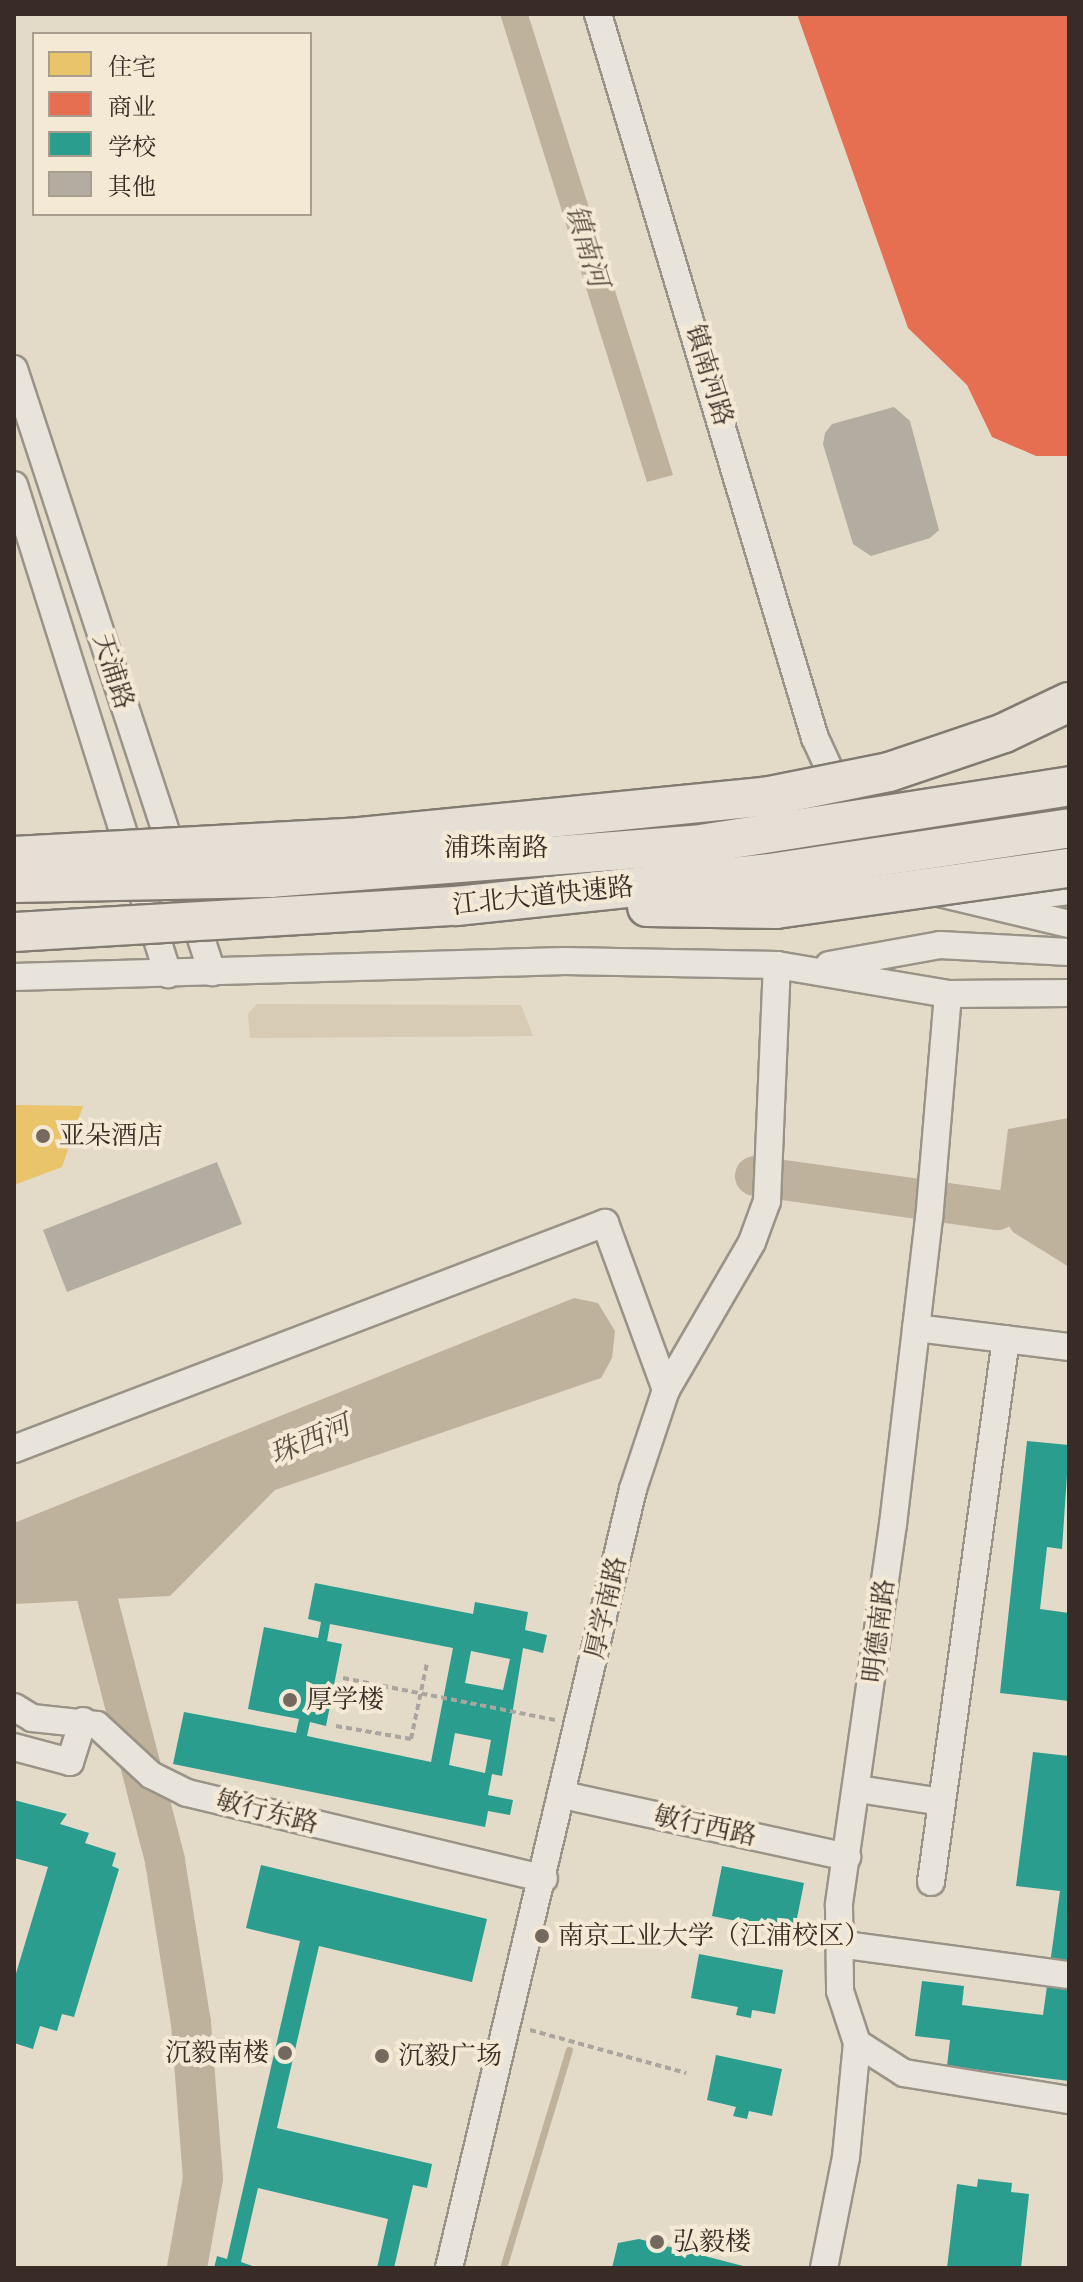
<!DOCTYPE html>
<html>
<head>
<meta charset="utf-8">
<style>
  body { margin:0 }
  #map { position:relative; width:1083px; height:2282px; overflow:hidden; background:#e3dac8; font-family:"IM FELL French Canon","Noto Serif SC",serif }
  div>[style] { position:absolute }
  .green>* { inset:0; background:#d8cbb4 }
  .water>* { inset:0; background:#bfb29d }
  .homes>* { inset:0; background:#e9c46a }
  .shops>* { inset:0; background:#e76f51 }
  .schools>* { inset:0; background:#2a9d8f }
  .stream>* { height:7px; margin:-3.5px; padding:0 3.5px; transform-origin:3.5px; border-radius:3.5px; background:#bfb29d }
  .river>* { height:40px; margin:-20px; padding:0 20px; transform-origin:20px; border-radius:20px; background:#bfb29d }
  .building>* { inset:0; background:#b3aca0 }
  .path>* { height:4px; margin-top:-2px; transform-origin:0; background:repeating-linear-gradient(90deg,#aaa59e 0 6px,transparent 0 10px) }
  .roads { filter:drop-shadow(2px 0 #9a9388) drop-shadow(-2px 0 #9a9388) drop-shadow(0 2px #9a9388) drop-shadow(0 -2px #9a9388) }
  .minor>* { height:26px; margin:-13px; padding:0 13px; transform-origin:13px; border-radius:13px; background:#e9e4db }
  .bridges { filter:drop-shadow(2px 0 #827b72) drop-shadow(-2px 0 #827b72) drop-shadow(0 2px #827b72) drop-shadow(0 -2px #827b72) }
  .highway-bridge>* { height:38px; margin:-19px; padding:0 19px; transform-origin:19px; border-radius:19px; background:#e5dfd6 }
  .dots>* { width:22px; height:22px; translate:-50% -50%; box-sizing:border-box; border:4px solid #f4e9d4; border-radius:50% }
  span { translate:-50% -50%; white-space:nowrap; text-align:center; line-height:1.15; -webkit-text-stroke:8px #f4e9d4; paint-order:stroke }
  .street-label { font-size:26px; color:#392c26 }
  .poi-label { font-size:26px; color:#392c26 }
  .left { translate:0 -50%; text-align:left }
  .right { translate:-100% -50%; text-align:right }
  .water-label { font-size:28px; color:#5d4f44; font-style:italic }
  .frame { position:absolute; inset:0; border:16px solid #392c26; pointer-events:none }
  .legend { position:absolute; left:32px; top:32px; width:280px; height:184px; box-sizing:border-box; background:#f4e9d4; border:2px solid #a99d8e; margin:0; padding:10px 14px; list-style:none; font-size:24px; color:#392c26 }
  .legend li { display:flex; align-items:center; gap:16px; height:40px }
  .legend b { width:40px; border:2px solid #a99d8e }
</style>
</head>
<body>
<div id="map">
  <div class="green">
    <div style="clip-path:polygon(257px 1004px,521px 1005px,533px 1036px,250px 1038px,248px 1014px)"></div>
  </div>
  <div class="water">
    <div style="clip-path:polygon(500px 14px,528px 14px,673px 475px,647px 482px)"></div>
    <div style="clip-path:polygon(1069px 1118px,1069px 1267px,1013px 1232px,998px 1210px,1008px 1129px)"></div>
    <div style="clip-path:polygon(574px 1298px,598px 1303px,615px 1331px,612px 1358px,601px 1378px,275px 1490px,170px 1596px,14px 1604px,14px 1523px)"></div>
  </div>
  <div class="homes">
    <div style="clip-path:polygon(14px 1105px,83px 1106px,62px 1167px,14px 1185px)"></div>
  </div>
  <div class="shops">
    <div style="clip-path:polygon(797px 14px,1069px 14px,1069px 456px,1036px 456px,992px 437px,967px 385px,908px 328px)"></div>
  </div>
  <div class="schools">
    <div style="clip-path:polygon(1027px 1441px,1069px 1445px,1062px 1549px,1047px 1547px,1040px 1609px,1069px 1613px,1069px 1701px,1000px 1693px)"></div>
    <div style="clip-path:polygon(evenodd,315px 1583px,473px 1614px,475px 1602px,528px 1612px,525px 1630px,547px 1635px,543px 1653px,523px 1648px,502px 1776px,492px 1774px,488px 1795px,513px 1800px,510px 1815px,488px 1811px,485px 1827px,173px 1764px,184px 1712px,296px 1733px,299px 1719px,248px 1709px,264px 1627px,318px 1638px,321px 1622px,308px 1619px,315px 1583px,330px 1624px,453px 1648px,431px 1762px,307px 1736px,310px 1722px,326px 1726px,342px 1644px,327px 1641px,330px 1624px,315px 1583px,471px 1651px,510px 1659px,503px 1690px,465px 1683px,471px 1651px,315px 1583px,455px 1733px,491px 1740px,485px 1773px,449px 1765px,455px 1733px)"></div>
    <div style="clip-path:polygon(1033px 1752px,1069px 1756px,1069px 2081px,947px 2066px,950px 2040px,915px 2036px,922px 1981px,964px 1986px,962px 2005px,1043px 2015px,1060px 1891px,1016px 1886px)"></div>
    <div style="clip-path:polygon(14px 1800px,67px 1814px,60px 1824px,89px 1833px,85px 1843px,116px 1853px,112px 1866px,119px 1869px,74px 2017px,62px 2014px,57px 2031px,40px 2026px,33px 2049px,14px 2043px,14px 1980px,48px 1867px,14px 1858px)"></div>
    <div style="clip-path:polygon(261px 1865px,487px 1919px,472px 1982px,319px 1946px,277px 2128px,432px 2164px,427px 2188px,413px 2185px,394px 2268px,377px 2268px,388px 2219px,258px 2188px,241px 2262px,258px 2268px,214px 2268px,217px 2256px,227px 2259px,300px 1941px,246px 1928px)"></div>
    <div style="clip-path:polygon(722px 1866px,804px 1883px,794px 1933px,712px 1916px)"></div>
    <div style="clip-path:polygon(699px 1954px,783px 1970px,775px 2014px,752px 2010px,751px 2018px,736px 2015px,738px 2007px,691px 1998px)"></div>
    <div style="clip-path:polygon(716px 2055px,782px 2069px,772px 2116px,749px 2111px,747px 2119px,733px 2116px,736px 2107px,707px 2100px)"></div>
    <div style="clip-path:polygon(978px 2179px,1012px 2183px,1011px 2192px,1029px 2194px,1021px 2268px,947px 2268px,957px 2184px,977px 2187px)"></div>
    <div style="clip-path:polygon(639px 2239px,747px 2267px,747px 2268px,612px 2268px,618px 2243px)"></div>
  </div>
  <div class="stream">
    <div style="left:503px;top:2268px;width:228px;rotate:-73.2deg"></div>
  </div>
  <div class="river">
    <div style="left:755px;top:1176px;width:245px;rotate:8deg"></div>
    <div style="left:84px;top:1547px;width:324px;rotate:75.5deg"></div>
    <div style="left:165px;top:1861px;width:164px;rotate:80.9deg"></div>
    <div style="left:191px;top:2023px;width:155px;rotate:85.6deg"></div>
    <div style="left:203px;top:2178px;width:91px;rotate:100.1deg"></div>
  </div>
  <div class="building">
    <div style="clip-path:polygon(894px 407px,910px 421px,939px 530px,930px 538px,871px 556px,853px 544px,823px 444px,825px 433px,832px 424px)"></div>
    <div style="clip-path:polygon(217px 1162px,242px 1224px,67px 1292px,43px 1230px)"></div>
  </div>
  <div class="path">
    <div style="left:343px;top:1678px;width:217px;rotate:11.2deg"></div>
    <div style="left:336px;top:1726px;width:76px;rotate:9.8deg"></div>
    <div style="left:411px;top:1739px;width:78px;rotate:-78.1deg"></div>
    <div style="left:530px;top:2030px;width:162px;rotate:15.4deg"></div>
  </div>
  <div class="roads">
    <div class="minor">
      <div style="left:598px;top:14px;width:756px;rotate:73.32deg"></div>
      <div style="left:815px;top:738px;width:149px;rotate:65.3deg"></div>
      <div style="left:14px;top:369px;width:635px;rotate:71.82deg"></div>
      <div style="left:14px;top:485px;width:513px;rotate:72.52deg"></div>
      <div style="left:935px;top:892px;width:138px;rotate:13.4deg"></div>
      <div style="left:994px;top:900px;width:76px;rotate:-6.8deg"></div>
      <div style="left:829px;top:965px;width:113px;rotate:-10.2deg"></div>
      <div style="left:940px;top:945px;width:129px;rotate:3.1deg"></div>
      <div style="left:14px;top:977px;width:551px;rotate:-1.66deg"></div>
      <div style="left:565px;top:961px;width:212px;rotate:1.1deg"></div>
      <div style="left:777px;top:965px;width:173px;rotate:9.6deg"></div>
      <div style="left:948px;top:994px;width:121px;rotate:-0.5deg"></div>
      <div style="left:948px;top:994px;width:225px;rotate:94.8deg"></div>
      <div style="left:929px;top:1218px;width:308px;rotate:96.7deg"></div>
      <div style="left:893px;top:1524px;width:385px;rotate:98.1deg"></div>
      <div style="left:839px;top:1905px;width:86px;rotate:89.3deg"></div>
      <div style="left:840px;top:1991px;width:55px;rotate:71.9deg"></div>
      <div style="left:857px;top:2043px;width:56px;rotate:32.6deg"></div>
      <div style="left:904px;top:2073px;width:167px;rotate:9.3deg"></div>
      <div style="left:916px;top:1328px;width:154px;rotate:7.1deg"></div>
      <div style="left:14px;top:1449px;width:633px;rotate:-20.93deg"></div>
      <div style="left:605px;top:1223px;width:178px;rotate:69.9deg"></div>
      <div style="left:14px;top:1707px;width:21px;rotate:31deg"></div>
      <div style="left:32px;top:1718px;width:65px;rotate:6.1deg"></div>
      <div style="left:97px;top:1725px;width:74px;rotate:42.8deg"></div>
      <div style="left:151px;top:1775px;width:40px;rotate:26.6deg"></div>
      <div style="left:187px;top:1793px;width:367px;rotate:13.5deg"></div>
      <div style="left:14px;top:1747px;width:58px;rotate:15deg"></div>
      <div style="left:70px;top:1762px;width:43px;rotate:-72.4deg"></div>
      <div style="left:858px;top:1789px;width:85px;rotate:8.8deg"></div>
      <div style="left:563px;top:1795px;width:291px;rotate:12.3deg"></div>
      <div style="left:931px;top:1882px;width:548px;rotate:-82.14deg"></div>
      <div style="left:839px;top:1944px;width:232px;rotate:7.7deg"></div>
      <div style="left:449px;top:2268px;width:800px;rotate:-76.71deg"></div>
      <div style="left:633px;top:1489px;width:104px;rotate:-71.6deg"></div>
      <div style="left:666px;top:1390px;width:171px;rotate:-59.8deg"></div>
      <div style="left:752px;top:1242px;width:44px;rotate:-69.9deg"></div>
      <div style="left:767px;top:1201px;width:236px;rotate:-87.6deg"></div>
      <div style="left:824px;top:2268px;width:113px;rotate:-78.8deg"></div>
      <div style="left:846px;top:2157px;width:115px;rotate:-84.5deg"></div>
    </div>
  </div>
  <div class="bridges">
    <div class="highway-bridge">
      <div style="left:14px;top:856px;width:336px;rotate:-3.1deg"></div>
      <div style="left:350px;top:838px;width:422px;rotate:-5.7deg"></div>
      <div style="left:770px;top:796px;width:121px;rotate:-11.4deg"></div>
      <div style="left:889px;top:772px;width:121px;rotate:-18.7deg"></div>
      <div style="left:1004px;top:733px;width:72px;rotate:-25.5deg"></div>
      <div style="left:14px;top:883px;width:256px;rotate:-1.1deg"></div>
      <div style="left:270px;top:878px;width:425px;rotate:-4.5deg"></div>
      <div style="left:694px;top:845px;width:380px;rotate:-8.9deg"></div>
      <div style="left:647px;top:907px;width:129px;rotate:0.9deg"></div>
      <div style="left:776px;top:909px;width:296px;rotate:-8deg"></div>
      <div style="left:14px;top:932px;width:443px;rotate:-3.4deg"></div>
      <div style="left:456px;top:906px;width:309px;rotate:-6deg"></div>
      <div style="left:763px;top:874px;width:309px;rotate:-8.5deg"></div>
    </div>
  </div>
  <div class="dots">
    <div style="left:43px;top:1136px;background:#74695f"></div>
    <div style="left:290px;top:1700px;background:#74695f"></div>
    <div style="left:542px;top:1936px;background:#74695f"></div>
    <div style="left:285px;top:2053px;background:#74695f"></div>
    <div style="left:382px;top:2056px;background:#74695f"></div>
    <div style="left:657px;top:2242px;background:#74695f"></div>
  </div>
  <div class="street-label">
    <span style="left:709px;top:375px;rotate:73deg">镇南河路</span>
    <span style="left:113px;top:671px;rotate:72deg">天浦路</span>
    <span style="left:496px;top:848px">浦珠南路</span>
    <span style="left:543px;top:896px;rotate:-6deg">江北大道快速路</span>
    <span style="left:606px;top:1608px;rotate:-77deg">厚学南路</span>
    <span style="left:879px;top:1631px;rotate:-83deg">明德南路</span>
    <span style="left:267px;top:1812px;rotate:14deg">敏行东路</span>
    <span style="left:705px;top:1826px;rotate:12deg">敏行西路</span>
  </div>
  <div class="poi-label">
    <span class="left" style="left:59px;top:1136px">亚朵酒店</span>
    <span class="left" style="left:306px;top:1700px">厚学楼</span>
    <span class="left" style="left:558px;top:1936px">南京工业大学（江浦校区）</span>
    <span class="right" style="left:269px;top:2053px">沉毅南楼</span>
    <span class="left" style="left:398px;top:2056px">沉毅广场</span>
    <span class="left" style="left:673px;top:2242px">弘毅楼</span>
  </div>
  <div class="water-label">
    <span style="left:587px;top:246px;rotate:73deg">镇南河</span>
    <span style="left:310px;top:1440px;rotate:-23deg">珠西河</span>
  </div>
  <div class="frame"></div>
  <ul class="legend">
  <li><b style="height:22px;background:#e9c46a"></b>住宅</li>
  <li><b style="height:22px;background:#e76f51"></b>商业</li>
  <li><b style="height:22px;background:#2a9d8f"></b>学校</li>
  <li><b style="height:22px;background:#b3aca0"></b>其他</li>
  </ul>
</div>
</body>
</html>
